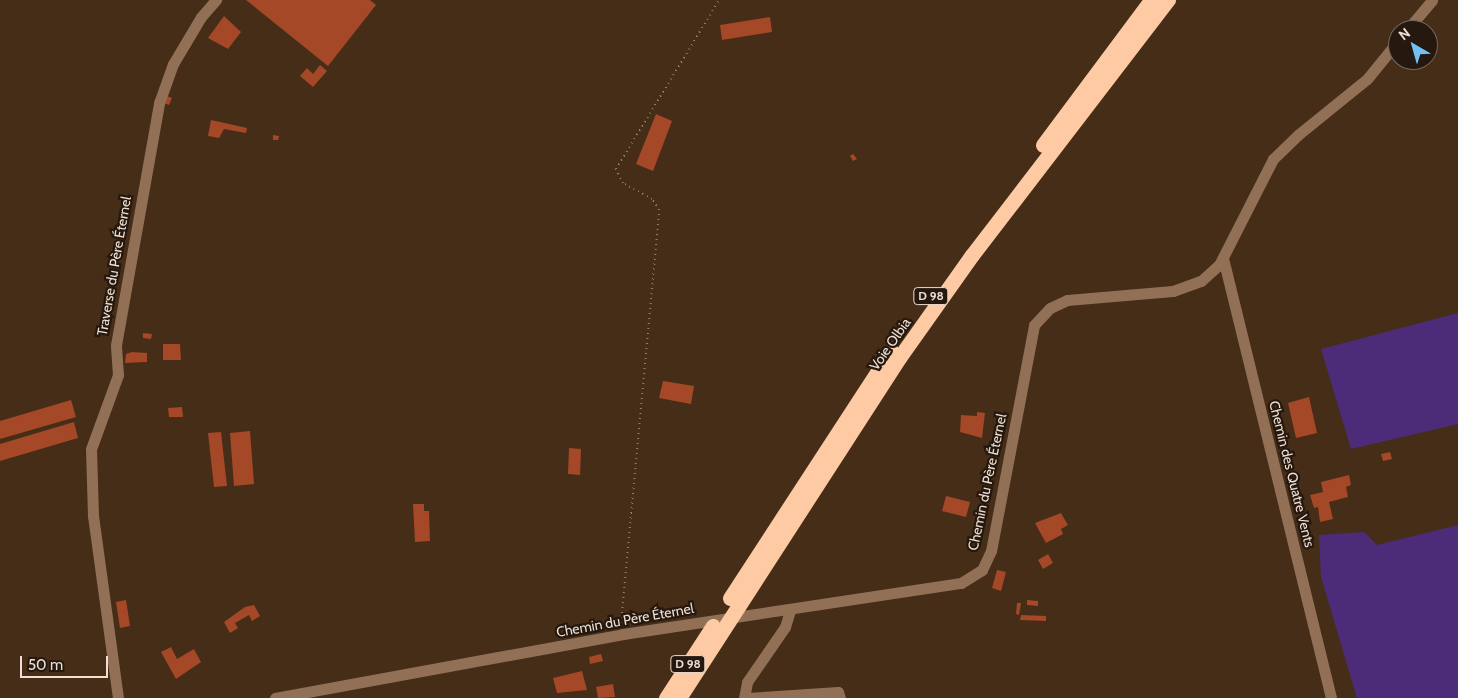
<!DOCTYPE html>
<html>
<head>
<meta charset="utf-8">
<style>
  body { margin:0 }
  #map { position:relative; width:1458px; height:698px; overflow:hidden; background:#462d17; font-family:Cabin,sans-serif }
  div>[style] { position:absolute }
  .green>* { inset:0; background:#4c2c79 }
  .building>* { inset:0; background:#a44827 }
  .path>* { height:2px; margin-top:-1px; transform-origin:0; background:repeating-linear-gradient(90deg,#937e6c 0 1px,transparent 0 5px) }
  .minor>* { height:11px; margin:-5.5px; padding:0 5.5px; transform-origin:5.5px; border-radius:5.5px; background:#927055 }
  .highway>* { height:15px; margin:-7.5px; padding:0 7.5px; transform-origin:7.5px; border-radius:7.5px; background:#fecaa3 }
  span { translate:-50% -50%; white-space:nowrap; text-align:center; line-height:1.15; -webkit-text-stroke:4.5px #24180f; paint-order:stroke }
  .shield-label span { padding:1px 4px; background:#24180f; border:1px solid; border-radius:4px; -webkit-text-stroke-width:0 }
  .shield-label { font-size:12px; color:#efded1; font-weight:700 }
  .street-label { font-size:14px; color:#efded1 }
  .north { position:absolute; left:1388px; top:20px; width:50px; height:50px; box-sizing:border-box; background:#24180f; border:1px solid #75675d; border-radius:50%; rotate:322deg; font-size:14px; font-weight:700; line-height:20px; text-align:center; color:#efded1 }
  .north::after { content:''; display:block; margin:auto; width:18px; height:22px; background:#72c1f5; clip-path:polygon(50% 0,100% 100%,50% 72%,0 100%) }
  .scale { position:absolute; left:20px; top:656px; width:88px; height:22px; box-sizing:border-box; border:2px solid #efded1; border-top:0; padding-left:6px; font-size:15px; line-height:18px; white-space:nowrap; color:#efded1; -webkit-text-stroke:4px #24180f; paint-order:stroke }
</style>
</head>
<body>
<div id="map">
  <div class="green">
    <div style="clip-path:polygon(1458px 313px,1458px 424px,1351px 449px,1321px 349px)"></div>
    <div style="clip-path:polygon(1458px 525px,1458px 698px,1357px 698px,1321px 577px,1319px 535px,1364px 532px,1377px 545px)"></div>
  </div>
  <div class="building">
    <div style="clip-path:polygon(246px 0,370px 0,376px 5px,328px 66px)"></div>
    <div style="clip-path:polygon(224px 16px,241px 32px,228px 49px,208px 38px)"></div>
    <div style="clip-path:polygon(770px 17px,772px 32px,722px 40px,720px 25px)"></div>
    <div style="clip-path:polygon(320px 65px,327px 71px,313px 87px,300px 76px,307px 68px,313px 74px)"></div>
    <div style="clip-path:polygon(167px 96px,172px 98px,169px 105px,164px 103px)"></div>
    <div style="clip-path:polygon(656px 114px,672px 121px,653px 171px,636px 164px)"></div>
    <div style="clip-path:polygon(211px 120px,247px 128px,246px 133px,224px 129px,219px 138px,208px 136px)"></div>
    <div style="clip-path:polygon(273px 135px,279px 136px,278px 140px,273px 140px)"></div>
    <div style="clip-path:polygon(853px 154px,857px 159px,853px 161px,850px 156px)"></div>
    <div style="clip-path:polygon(143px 333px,152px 334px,151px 339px,143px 338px)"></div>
    <div style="clip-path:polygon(163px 344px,180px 344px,181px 360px,163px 360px)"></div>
    <div style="clip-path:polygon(132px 352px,147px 353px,147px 362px,125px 363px,126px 354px)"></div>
    <div style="clip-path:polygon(663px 381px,694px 386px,691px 404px,659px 398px)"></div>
    <div style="clip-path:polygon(1309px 397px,1317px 433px,1296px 438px,1288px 403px)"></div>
    <div style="clip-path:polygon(71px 400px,76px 417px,0 439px,0 421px)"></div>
    <div style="clip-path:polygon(182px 407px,183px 417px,169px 417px,168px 408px)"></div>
    <div style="clip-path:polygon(977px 412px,985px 413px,982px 438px,960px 432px,961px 415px,977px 416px)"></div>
    <div style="clip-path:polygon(74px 422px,78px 438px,0 461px,0 444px)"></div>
    <div style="clip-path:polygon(250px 431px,254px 484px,234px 486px,230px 433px)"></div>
    <div style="clip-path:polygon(221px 432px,227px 486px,214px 487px,208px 433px)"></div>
    <div style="clip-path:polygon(569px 448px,581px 449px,580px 475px,568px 474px)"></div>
    <div style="clip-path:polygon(1390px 452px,1392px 459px,1383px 461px,1381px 454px)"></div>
    <div style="clip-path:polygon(1349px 475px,1351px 485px,1346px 487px,1348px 497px,1329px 502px,1333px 519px,1320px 522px,1318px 507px,1314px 508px,1310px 495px,1323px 492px,1321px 482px)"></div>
    <div style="clip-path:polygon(946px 496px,970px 502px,966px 517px,942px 511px)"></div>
    <div style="clip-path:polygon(413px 504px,424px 504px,424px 511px,429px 511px,430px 541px,415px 542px)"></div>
    <div style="clip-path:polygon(1061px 513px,1068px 525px,1061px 529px,1063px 534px,1046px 543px,1035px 523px)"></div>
    <div style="clip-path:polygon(1048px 554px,1053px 563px,1043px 569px,1038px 560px)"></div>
    <div style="clip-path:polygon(997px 570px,1006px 572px,1001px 591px,992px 588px)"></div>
    <div style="clip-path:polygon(126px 600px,130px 626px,120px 628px,116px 602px)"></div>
    <div style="clip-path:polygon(1027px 600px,1038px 601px,1038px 606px,1027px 605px)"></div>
    <div style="clip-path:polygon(1017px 603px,1021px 603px,1019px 615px,1016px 614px)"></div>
    <div style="clip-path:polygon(254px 605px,260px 616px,252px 621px,249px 615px,235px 623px,238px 628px,230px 633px,224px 622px,245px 607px)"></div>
    <div style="clip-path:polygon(1021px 615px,1046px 616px,1046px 621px,1020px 620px)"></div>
    <div style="clip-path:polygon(171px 647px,177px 659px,194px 649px,201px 662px,176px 679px,161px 652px)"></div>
    <div style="clip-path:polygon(601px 654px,603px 661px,590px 664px,589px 657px)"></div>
    <div style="clip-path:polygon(582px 671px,587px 690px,557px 693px,553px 678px)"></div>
    <div style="clip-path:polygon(613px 684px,615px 697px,598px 698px,596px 687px)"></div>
  </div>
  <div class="path">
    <div style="left:621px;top:623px;width:415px;rotate:-84.7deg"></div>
    <div style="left:659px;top:210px;width:13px;rotate:-122deg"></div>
    <div style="left:652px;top:199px;width:33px;rotate:-151deg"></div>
    <div style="left:623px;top:183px;width:16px;rotate:-117deg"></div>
    <div style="left:616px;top:169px;width:198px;rotate:-58.6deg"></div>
  </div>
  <div class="minor">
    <div style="left:1407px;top:30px;width:39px;rotate:-50deg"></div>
    <div style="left:1223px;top:258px;width:453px;rotate:76.2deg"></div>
    <div style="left:118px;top:698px;width:184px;rotate:-97.8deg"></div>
    <div style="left:93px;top:516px;width:67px;rotate:-91.7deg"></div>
    <div style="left:91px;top:449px;width:79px;rotate:-70deg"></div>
    <div style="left:118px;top:375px;width:30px;rotate:-94deg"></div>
    <div style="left:116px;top:345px;width:246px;rotate:-79.9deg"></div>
    <div style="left:159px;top:103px;width:41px;rotate:-70.3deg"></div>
    <div style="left:173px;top:64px;width:55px;rotate:-59.2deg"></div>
    <div style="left:201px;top:17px;width:23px;rotate:-49deg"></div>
    <div style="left:275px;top:698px;width:354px;rotate:-10.4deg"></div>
    <div style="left:623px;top:634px;width:342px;rotate:-8.6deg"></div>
    <div style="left:961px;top:583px;width:25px;rotate:-32deg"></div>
    <div style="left:982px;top:570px;width:21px;rotate:-65deg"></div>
    <div style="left:991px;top:551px;width:230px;rotate:-79.2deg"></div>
    <div style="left:1034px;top:325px;width:23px;rotate:-47deg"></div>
    <div style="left:1050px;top:308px;width:19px;rotate:-25deg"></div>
    <div style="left:1067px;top:300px;width:106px;rotate:-4.9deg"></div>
    <div style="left:1173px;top:291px;width:30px;rotate:-20deg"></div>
    <div style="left:1201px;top:281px;width:24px;rotate:-42deg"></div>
    <div style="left:1219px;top:265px;width:119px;rotate:-63deg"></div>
    <div style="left:1273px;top:159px;width:36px;rotate:-44deg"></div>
    <div style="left:1299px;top:134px;width:87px;rotate:-39deg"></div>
    <div style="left:1367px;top:79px;width:49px;rotate:-50.8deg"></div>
    <div style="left:744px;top:698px;width:16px;rotate:-79deg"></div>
    <div style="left:747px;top:682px;width:67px;rotate:-55.4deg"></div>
    <div style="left:785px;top:627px;width:17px;rotate:-73deg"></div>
    <div style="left:747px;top:698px;width:91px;rotate:-3.8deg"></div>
    <div style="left:838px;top:692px;width:6px;rotate:72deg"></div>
  </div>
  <div class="highway">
    <div style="left:1043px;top:145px;width:181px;rotate:-53.3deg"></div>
    <div style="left:730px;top:598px;width:295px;rotate:-56.9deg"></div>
    <div style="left:666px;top:698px;width:86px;rotate:-56.9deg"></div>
    <div style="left:679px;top:698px;width:405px;rotate:-57.1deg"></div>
    <div style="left:899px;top:358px;width:126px;rotate:-54.7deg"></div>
    <div style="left:972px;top:255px;width:322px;rotate:-52.5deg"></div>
  </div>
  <div class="shield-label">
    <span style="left:931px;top:296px">D 98</span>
    <span style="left:688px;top:664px">D 98</span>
  </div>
  <div class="street-label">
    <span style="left:114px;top:266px;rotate:-80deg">Traverse du Père Éternel</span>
    <span style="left:890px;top:344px;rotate:-55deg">Voie Olbia</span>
    <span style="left:1292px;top:474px;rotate:76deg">Chemin des Quatre Vents</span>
    <span style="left:987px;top:482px;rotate:-78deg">Chemin du Père Éternel</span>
    <span style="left:625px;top:620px;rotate:-10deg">Chemin du Père Éternel</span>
  </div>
  <div class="north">N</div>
  <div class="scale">50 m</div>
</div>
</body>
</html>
